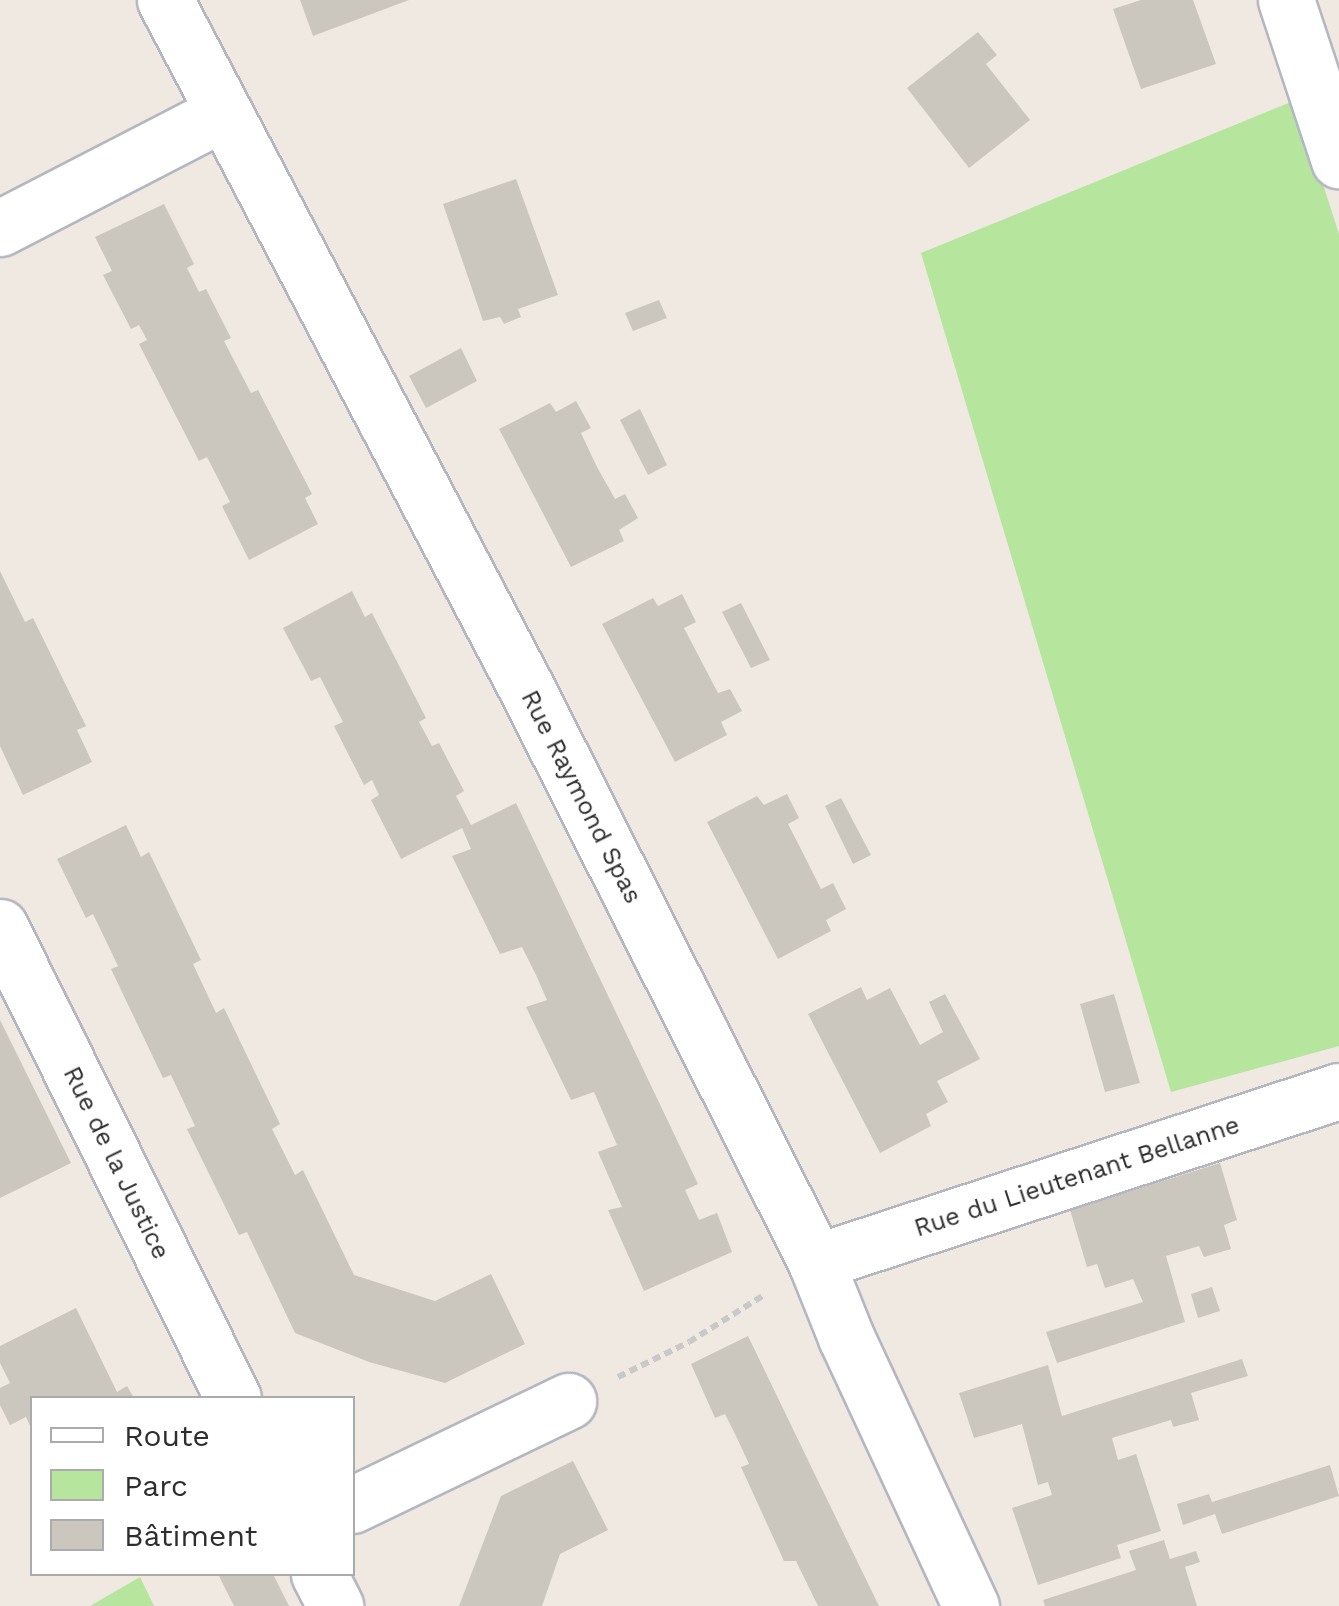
<!DOCTYPE html>
<html>
<head>
<meta charset="utf-8">
<style>
  body { margin:0 }
  #map { position:relative; width:1339px; height:1606px; overflow:hidden; background:#efe9e1; font-family:"Work Sans",sans-serif }
  div>[style] { position:absolute }
  .green>* { inset:0; background:#b6e59e }
  .building>* { inset:0; background:#cbc7bf }
  .path>* { height:6px; margin-top:-3px; transform-origin:0; background:repeating-linear-gradient(90deg,#c9c9c9 0 8px,transparent 0 13px) }
  .roads { filter:drop-shadow(2px 0 #b4b7c1) drop-shadow(-2px 0 #b4b7c1) drop-shadow(0 2px #b4b7c1) drop-shadow(0 -2px #b4b7c1) }
  .minor>* { height:55px; margin:-27.5px; padding:0 27.5px; transform-origin:27.5px; border-radius:27.5px; background:#fff }
  span { translate:-50% -50%; white-space:nowrap; text-align:center; line-height:1.15; -webkit-text-stroke:9px #fff; paint-order:stroke }
  .street-label { font-size:25px; color:#2e2e2e }
  .legend { position:absolute; left:30px; top:1396px; width:325px; height:180px; box-sizing:border-box; background:#fff; border:2px solid #ababab; margin:0; padding:12px 18px; list-style:none; font-size:30px; color:#2e2e2e }
  .legend li { display:flex; align-items:center; gap:20px; height:50px }
  .legend b { width:50px; border:2px solid #ababab }
</style>
</head>
<body>
<div id="map">
  <div class="green">
    <div style="clip-path:polygon(1296px 100px,1339px 234px,1339px 1046px,1171px 1092px,921px 253px)"></div>
    <div style="clip-path:polygon(140px 1577px,154px 1606px,90px 1606px)"></div>
  </div>
  <div class="building">
    <div style="clip-path:polygon(300px 0,409px 0,313px 36px)"></div>
    <div style="clip-path:polygon(1141px 0,1193px 0,1216px 64px,1141px 89px,1113px 9px)"></div>
    <div style="clip-path:polygon(978px 32px,997px 55px,986px 64px,1030px 120px,969px 168px,907px 88px)"></div>
    <div style="clip-path:polygon(516px 179px,558px 295px,518px 309px,521px 317px,504px 324px,500px 317px,483px 321px,443px 204px)"></div>
    <div style="clip-path:polygon(164px 204px,194px 264px,187px 268px,199px 292px,206px 289px,231px 338px,224px 341px,251px 393px,258px 390px,312px 494px,305px 498px,318px 524px,249px 560px,222px 506px,230px 502px,207px 457px,199px 461px,139px 344px,147px 340px,139px 325px,131px 329px,103px 275px,112px 271px,95px 237px)"></div>
    <div style="clip-path:polygon(659px 300px,667px 318px,633px 331px,625px 313px)"></div>
    <div style="clip-path:polygon(461px 348px,477px 381px,426px 408px,409px 376px)"></div>
    <div style="clip-path:polygon(576px 401px,591px 428px,581px 433px,597px 467px,615px 499px,625px 494px,638px 518px,619px 530px,624px 541px,571px 567px,499px 429px,550px 403px,556px 412px)"></div>
    <div style="clip-path:polygon(640px 409px,667px 465px,648px 475px,620px 420px)"></div>
    <div style="clip-path:polygon(0 571px,25px 622px,33px 618px,86px 726px,77px 730px,92px 762px,23px 795px,0 746px)"></div>
    <div style="clip-path:polygon(352px 591px,365px 617px,372px 613px,426px 718px,419px 722px,432px 746px,439px 743px,464px 791px,456px 796px,471px 825px,516px 803px,698px 1184px,685px 1190px,699px 1220px,717px 1213px,732px 1252px,644px 1291px,608px 1210px,622px 1207px,598px 1152px,617px 1145px,594px 1092px,571px 1100px,526px 1007px,547px 1000px,536px 975px,522px 947px,500px 954px,452px 856px,471px 849px,462px 828px,401px 859px,371px 800px,379px 795px,372px 780px,364px 785px,334px 726px,343px 722px,320px 677px,311px 681px,283px 628px)"></div>
    <div style="clip-path:polygon(682px 594px,696px 622px,684px 628px,718px 693px,730px 689px,742px 711px,721px 722px,727px 735px,675px 762px,602px 624px,653px 598px,658px 606px)"></div>
    <div style="clip-path:polygon(741px 603px,770px 660px,751px 668px,722px 612px)"></div>
    <div style="clip-path:polygon(787px 794px,799px 818px,788px 824px,806px 859px,821px 889px,833px 883px,846px 909px,826px 920px,831px 931px,778px 959px,707px 822px,757px 796px,764px 805px)"></div>
    <div style="clip-path:polygon(841px 798px,871px 855px,853px 864px,825px 806px)"></div>
    <div style="clip-path:polygon(126px 825px,141px 857px,149px 852px,201px 960px,193px 964px,216px 1013px,224px 1008px,280px 1124px,272px 1129px,295px 1175px,303px 1170px,354px 1275px,435px 1301px,491px 1274px,525px 1344px,445px 1383px,369px 1362px,295px 1333px,247px 1232px,239px 1235px,187px 1129px,195px 1126px,171px 1075px,163px 1078px,111px 969px,118px 966px,93px 914px,86px 918px,57px 859px)"></div>
    <div style="clip-path:polygon(861px 987px,867px 1000px,890px 988px,920px 1045px,943px 1032px,929px 1002px,945px 994px,980px 1059px,937px 1081px,948px 1102px,926px 1114px,931px 1126px,880px 1153px,808px 1014px)"></div>
    <div style="clip-path:polygon(1114px 994px,1140px 1083px,1105px 1092px,1080px 1004px)"></div>
    <div style="clip-path:polygon(0 1020px,71px 1163px,0 1198px)"></div>
    <div style="clip-path:polygon(1220px 1163px,1237px 1220px,1224px 1225px,1231px 1249px,1204px 1257px,1199px 1246px,1166px 1256px,1185px 1322px,1057px 1363px,1046px 1332px,1143px 1302px,1133px 1279px,1105px 1288px,1097px 1264px,1087px 1267px,1070px 1210px)"></div>
    <div style="clip-path:polygon(1212px 1287px,1220px 1311px,1198px 1318px,1191px 1294px)"></div>
    <div style="clip-path:polygon(76px 1308px,117px 1392px,127px 1386px,134px 1398px,32px 1398px,32px 1430px,26px 1417px,10px 1425px,0 1405px,0 1388px,10px 1383px,0 1363px,0 1346px)"></div>
    <div style="clip-path:polygon(748px 1336px,821px 1487px,879px 1606px,818px 1606px,796px 1561px,784px 1561px,741px 1467px,749px 1464px,736px 1436px,725px 1414px,715px 1418px,691px 1364px)"></div>
    <div style="clip-path:polygon(1242px 1359px,1248px 1376px,1191px 1393px,1199px 1420px,1173px 1427px,1171px 1420px,1112px 1438px,1118px 1460px,1136px 1454px,1161px 1531px,1117px 1545px,1121px 1558px,1038px 1585px,1012px 1508px,1052px 1495px,1048px 1482px,1038px 1485px,1022px 1424px,974px 1438px,959px 1393px,1048px 1365px,1062px 1416px)"></div>
    <div style="clip-path:polygon(573px 1461px,608px 1530px,560px 1554px,542px 1606px,459px 1606px,501px 1496px)"></div>
    <div style="clip-path:polygon(1330px 1465px,1339px 1496px,1222px 1534px,1215px 1514px,1183px 1525px,1177px 1504px,1209px 1494px,1212px 1502px)"></div>
    <div style="clip-path:polygon(1164px 1540px,1170px 1559px,1196px 1551px,1200px 1562px,1185px 1567px,1197px 1606px,1045px 1606px,1043px 1600px,1136px 1570px,1129px 1551px)"></div>
    <div style="clip-path:polygon(218px 1574px,273px 1574px,289px 1606px,234px 1606px)"></div>
  </div>
  <div class="path">
    <div style="left:618px;top:1377px;width:79px;rotate:-26.2deg"></div>
    <div style="left:689px;top:1342px;width:89px;rotate:-32.1deg"></div>
  </div>
  <div class="roads">
    <div class="minor">
      <div style="left:165px;top:0;width:783px;rotate:62.29deg"></div>
      <div style="left:529px;top:693px;width:637px;rotate:63.23deg"></div>
      <div style="left:816px;top:1262px;width:81px;rotate:68.2deg"></div>
      <div style="left:846px;top:1337px;width:297px;rotate:65.1deg"></div>
      <div style="left:1286px;top:0;width:169px;rotate:71.7deg"></div>
      <div style="left:0;top:228px;width:249px;rotate:-27.3deg"></div>
      <div style="left:0;top:927px;width:525px;rotate:63.68deg"></div>
      <div style="left:816px;top:1262px;width:550px;rotate:-18.11deg"></div>
      <div style="left:352px;top:1505px;width:240px;rotate:-25.7deg"></div>
      <div style="left:319px;top:1574px;width:36px;rotate:63deg"></div>
    </div>
  </div>
  <div class="street-label">
    <span style="left:581px;top:797px;rotate:63deg">Rue Raymond Spas</span>
    <span style="left:116px;top:1163px;rotate:64deg">Rue de la Justice</span>
    <span style="left:1077px;top:1177px;rotate:-18deg">Rue du Lieutenant Bellanne</span>
  </div>
  <ul class="legend">
  <li><b style="height:12px;background:#fff"></b>Route</li>
  <li><b style="height:28px;background:#b6e59e"></b>Parc</li>
  <li><b style="height:28px;background:#cbc7bf"></b>Bâtiment</li>
  </ul>
</div>
</body>
</html>
